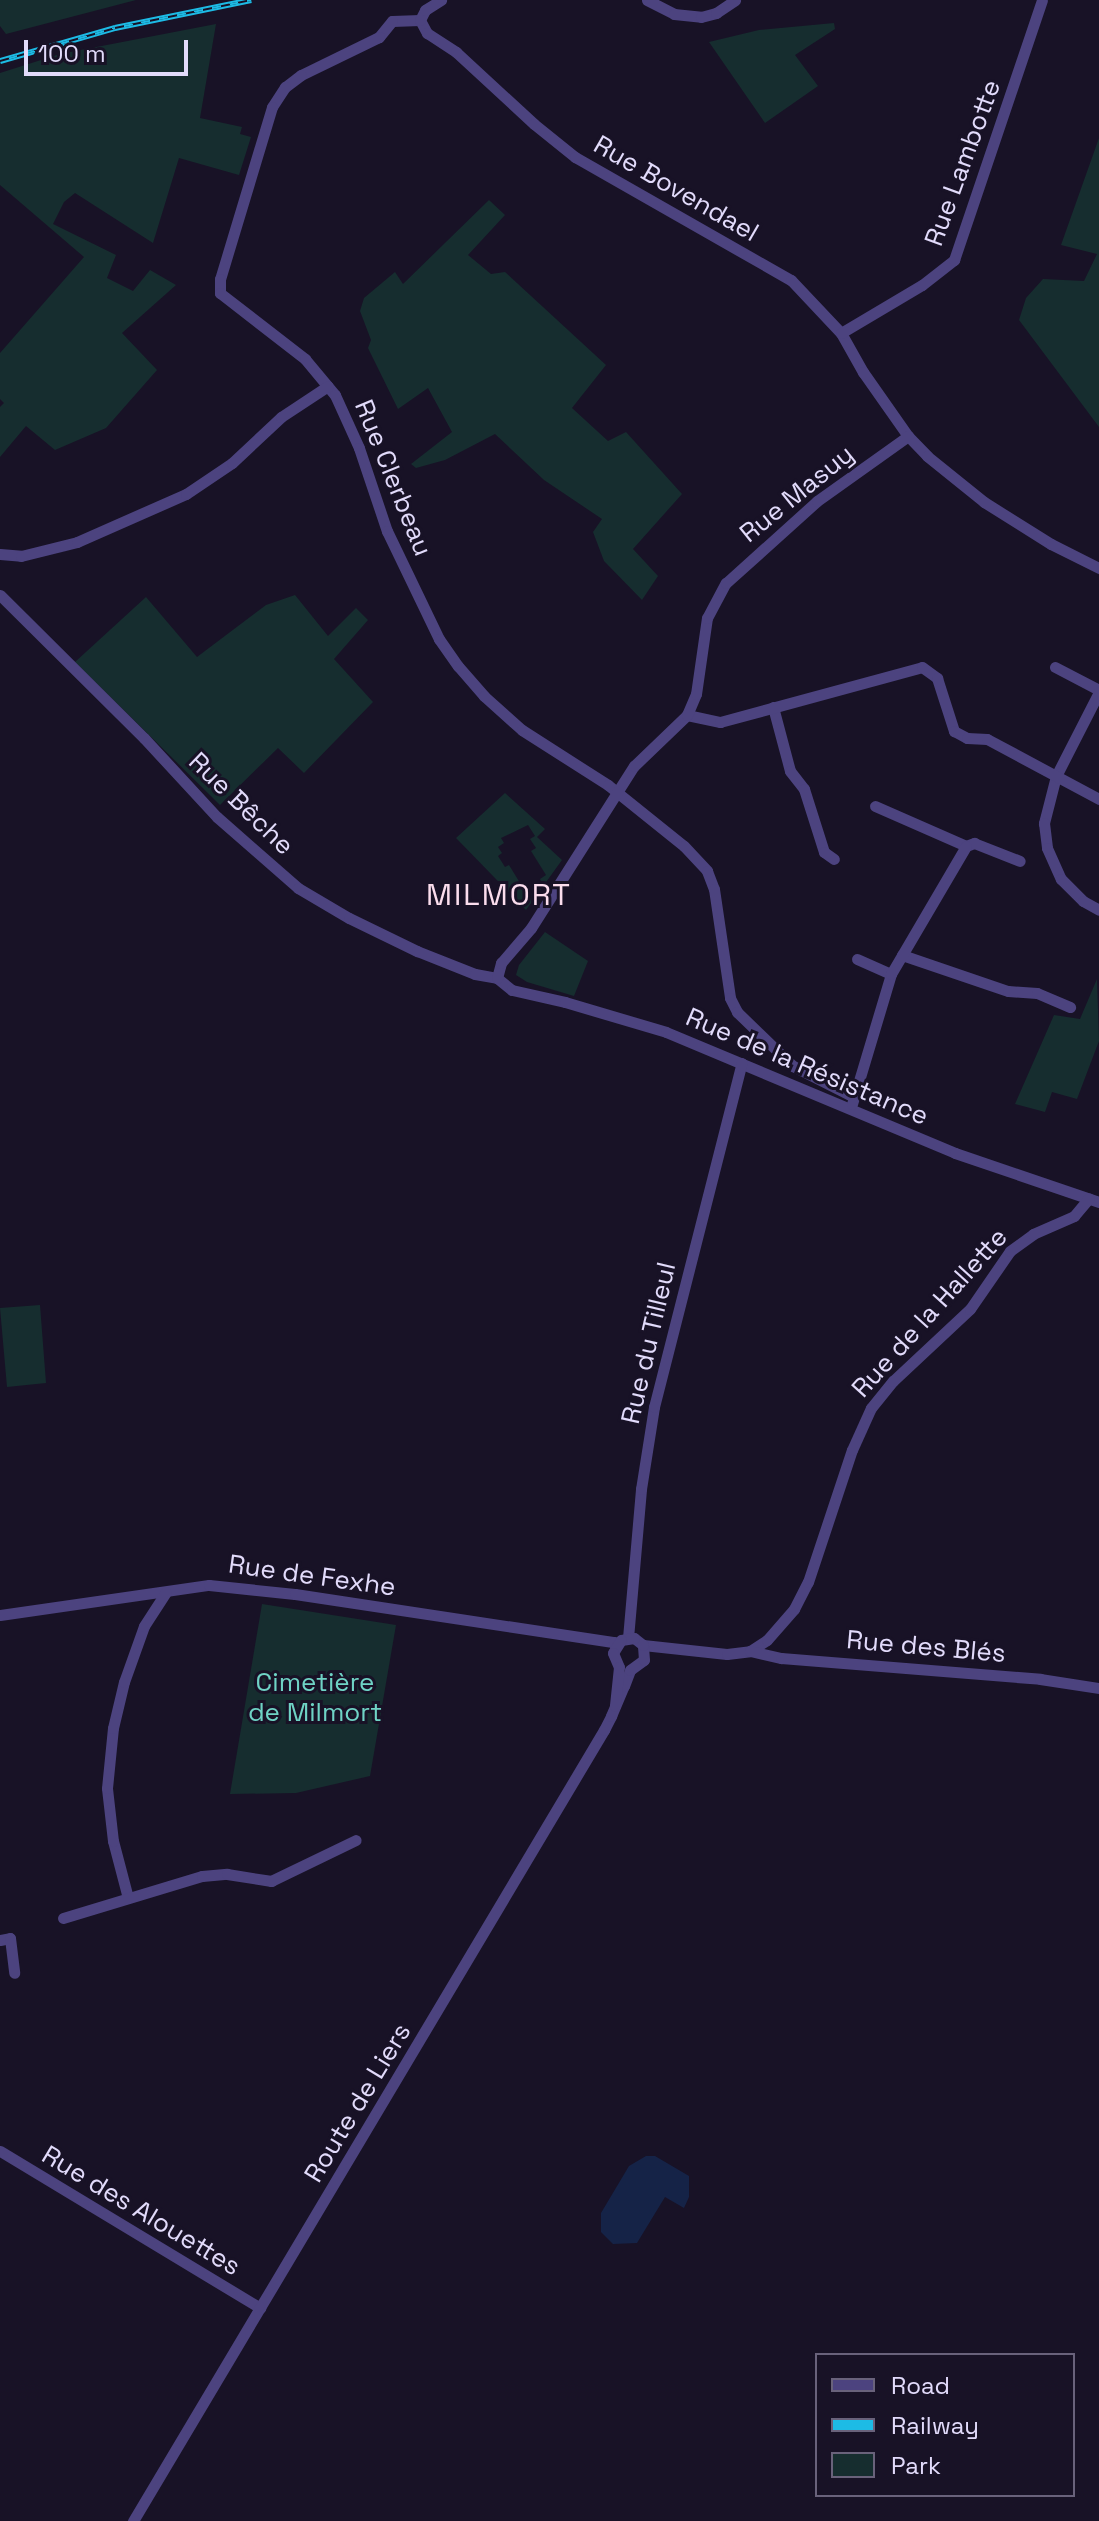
<!DOCTYPE html>
<html>
<head>
<meta charset="utf-8">
<style>
  body { margin:0 }
  #map { position:relative; width:1099px; height:2521px; overflow:hidden; background:#181226; font-family:"Space Grotesk",sans-serif }
  div>[style] { position:absolute }
  .green>* { inset:0; background:#162d2f }
  .water>* { inset:0; background:#152347 }
  .minor>* { height:11px; margin:-5.5px; padding:0 5.5px; transform-origin:5.5px; border-radius:5.5px; background:#4c437f }
  .rail>* { height:6px; margin-top:-3px; transform-origin:0; background:repeating-linear-gradient(90deg,#181226 0 9px,#1dbbe5 0 18px); box-sizing:border-box; border-block:2px solid #1dbbe5 }
  span { translate:-50% -50%; white-space:nowrap; text-align:center; line-height:1.15; -webkit-text-stroke:6px #181226; paint-order:stroke }
  .street-label { font-size:26px; color:#e2dbfb }
  .park-label { font-size:26px; color:#6fd3c5 }
  .quarter-label { font-size:30px; color:#fbdded; letter-spacing:2px }
  .legend { position:absolute; left:815px; top:2353px; width:260px; height:144px; box-sizing:border-box; background:#181226; border:2px solid #69627b; margin:0; padding:10px 14px; list-style:none; font-size:24px; color:#e2dbfb }
  .legend li { display:flex; align-items:center; gap:16px; height:40px }
  .legend b { width:40px; border:2px solid #69627b }
  .scale { position:absolute; left:24px; top:40px; width:164px; height:36px; box-sizing:border-box; border:4px solid #e2dbfb; border-top:0; padding-left:10px; font-size:24px; line-height:28px; white-space:nowrap; color:#e2dbfb; -webkit-text-stroke:6px #181226; paint-order:stroke }
</style>
</head>
<body>
<div id="map">
  <div class="green">
    <div style="clip-path:polygon(0 0,136px 0,6px 34px,0 26px)"></div>
    <div style="clip-path:polygon(834px 23px,835px 29px,795px 55px,818px 86px,765px 123px,709px 42px,759px 30px)"></div>
    <div style="clip-path:polygon(216px 24px,200px 118px,242px 127px,240px 134px,251px 137px,239px 175px,179px 158px,153px 243px,75px 193px,64px 202px,53px 224px,116px 255px,107px 278px,133px 291px,150px 270px,176px 285px,122px 333px,157px 370px,106px 428px,55px 450px,26px 426px,0 457px,0 407px,4px 403px,0 399px,0 353px,84px 257px,0 185px,0 73px,60px 54px)"></div>
    <div style="clip-path:polygon(1099px 138px,1099px 427px,1019px 320px,1026px 298px,1043px 279px,1084px 281px,1097px 254px,1061px 245px)"></div>
    <div style="clip-path:polygon(489px 200px,505px 215px,468px 255px,491px 274px,505px 272px,606px 365px,572px 408px,608px 441px,626px 432px,682px 494px,633px 549px,658px 576px,642px 600px,604px 561px,593px 532px,602px 519px,544px 480px,495px 434px,445px 460px,416px 468px,411px 464px,452px 432px,428px 388px,398px 409px,368px 348px,371px 340px,360px 311px,364px 298px,395px 272px,403px 284px)"></div>
    <div style="clip-path:polygon(295px 595px,328px 636px,356px 608px,368px 620px,334px 659px,373px 702px,304px 773px,278px 748px,220px 805px,75px 662px,146px 597px,197px 657px,266px 605px)"></div>
    <div style="clip-path:polygon(evenodd,505px 793px,545px 829px,537px 837px,562px 860px,526px 910px,456px 838px,505px 793px,528px 825px,535px 836px,530px 839px,536px 848px,531px 851px,546px 875px,540px 879px,542px 884px,528px 896px,509px 865px,505px 867px,498px 856px,502px 853px,498px 847px,504px 843px,501px 838px,528px 825px)"></div>
    <div style="clip-path:polygon(545px 932px,588px 961px,574px 996px,527px 982px,516px 975px,519px 965px)"></div>
    <div style="clip-path:polygon(1097px 979px,1099px 1041px,1077px 1099px,1052px 1092px,1045px 1112px,1015px 1104px,1054px 1015px,1080px 1019px)"></div>
    <div style="clip-path:polygon(40px 1305px,46px 1383px,7px 1387px,0 1308px)"></div>
    <div style="clip-path:polygon(262px 1604px,396px 1625px,370px 1776px,296px 1793px,230px 1794px)"></div>
  </div>
  <div class="water">
    <div style="clip-path:polygon(646px 2156px,655px 2156px,689px 2176px,689px 2197px,684px 2208px,665px 2197px,637px 2243px,613px 2244px,601px 2232px,601px 2213px,629px 2166px)"></div>
  </div>
  <div class="minor">
    <div style="left:647px;top:0;width:30px;rotate:27deg"></div>
    <div style="left:674px;top:14px;width:27px;rotate:6deg"></div>
    <div style="left:701px;top:17px;width:16px;rotate:-15deg"></div>
    <div style="left:716px;top:13px;width:23px;rotate:-34deg"></div>
    <div style="left:420px;top:20px;width:28px;rotate:178deg"></div>
    <div style="left:392px;top:21px;width:21px;rotate:129deg"></div>
    <div style="left:379px;top:37px;width:87px;rotate:154deg"></div>
    <div style="left:301px;top:75px;width:20px;rotate:143deg"></div>
    <div style="left:285px;top:87px;width:24px;rotate:123deg"></div>
    <div style="left:272px;top:107px;width:180px;rotate:106.8deg"></div>
    <div style="left:220px;top:279px;width:14px;rotate:90deg"></div>
    <div style="left:220px;top:293px;width:108px;rotate:37.8deg"></div>
    <div style="left:305px;top:359px;width:47px;rotate:50.2deg"></div>
    <div style="left:335px;top:395px;width:58px;rotate:65.6deg"></div>
    <div style="left:359px;top:448px;width:88px;rotate:71.4deg"></div>
    <div style="left:387px;top:531px;width:120px;rotate:64.3deg"></div>
    <div style="left:439px;top:639px;width:33px;rotate:55deg"></div>
    <div style="left:458px;top:666px;width:40px;rotate:49deg"></div>
    <div style="left:484px;top:696px;width:51px;rotate:41.8deg"></div>
    <div style="left:522px;top:730px;width:102px;rotate:32.6deg"></div>
    <div style="left:608px;top:785px;width:97px;rotate:38.8deg"></div>
    <div style="left:684px;top:846px;width:34px;rotate:47deg"></div>
    <div style="left:707px;top:871px;width:19px;rotate:69deg"></div>
    <div style="left:714px;top:889px;width:110px;rotate:81.6deg"></div>
    <div style="left:730px;top:998px;width:16px;rotate:63deg"></div>
    <div style="left:737px;top:1012px;width:78px;rotate:44deg"></div>
    <div style="left:793px;top:1066px;width:68px;rotate:26.9deg"></div>
    <div style="left:420px;top:20px;width:15px;rotate:62deg"></div>
    <div style="left:427px;top:33px;width:35px;rotate:33deg"></div>
    <div style="left:456px;top:52px;width:106px;rotate:42.7deg"></div>
    <div style="left:534px;top:124px;width:53px;rotate:38.8deg"></div>
    <div style="left:575px;top:157px;width:249px;rotate:29.7deg"></div>
    <div style="left:791px;top:280px;width:73px;rotate:46.7deg"></div>
    <div style="left:841px;top:333px;width:45px;rotate:60.6deg"></div>
    <div style="left:863px;top:372px;width:78px;rotate:54.9deg"></div>
    <div style="left:908px;top:436px;width:28px;rotate:46deg"></div>
    <div style="left:927px;top:456px;width:73px;rotate:38.9deg"></div>
    <div style="left:984px;top:502px;width:79px;rotate:32.1deg"></div>
    <div style="left:1051px;top:544px;width:54px;rotate:26.6deg"></div>
    <div style="left:420px;top:20px;width:11px;rotate:-63deg"></div>
    <div style="left:425px;top:10px;width:19px;rotate:-32deg"></div>
    <div style="left:841px;top:333px;width:94px;rotate:-30.7deg"></div>
    <div style="left:922px;top:285px;width:41px;rotate:-38deg"></div>
    <div style="left:954px;top:260px;width:274px;rotate:-71.3deg"></div>
    <div style="left:0;top:554px;width:21px;rotate:5deg"></div>
    <div style="left:21px;top:556px;width:58px;rotate:-14deg"></div>
    <div style="left:77px;top:542px;width:119px;rotate:-23.8deg"></div>
    <div style="left:186px;top:494px;width:55px;rotate:-34deg"></div>
    <div style="left:232px;top:463px;width:67px;rotate:-43.2deg"></div>
    <div style="left:281px;top:417px;width:56px;rotate:-33.4deg"></div>
    <div style="left:0;top:595px;width:203px;rotate:44.8deg"></div>
    <div style="left:144px;top:738px;width:108px;rotate:47.3deg"></div>
    <div style="left:217px;top:817px;width:108px;rotate:41.2deg"></div>
    <div style="left:298px;top:888px;width:59px;rotate:30.5deg"></div>
    <div style="left:349px;top:918px;width:76px;rotate:25.9deg"></div>
    <div style="left:417px;top:951px;width:62px;rotate:21.6deg"></div>
    <div style="left:475px;top:974px;width:22px;rotate:10deg"></div>
    <div style="left:497px;top:978px;width:19px;rotate:39deg"></div>
    <div style="left:512px;top:990px;width:54px;rotate:12.8deg"></div>
    <div style="left:565px;top:1002px;width:105px;rotate:16.5deg"></div>
    <div style="left:666px;top:1032px;width:313px;rotate:22.7deg"></div>
    <div style="left:955px;top:1153px;width:152px;rotate:18.8deg"></div>
    <div style="left:1055px;top:667px;width:50px;rotate:27.6deg"></div>
    <div style="left:1099px;top:692px;width:94px;rotate:117.1deg"></div>
    <div style="left:1056px;top:776px;width:49px;rotate:104.3deg"></div>
    <div style="left:1044px;top:823px;width:25px;rotate:83deg"></div>
    <div style="left:1047px;top:848px;width:34px;rotate:66deg"></div>
    <div style="left:1061px;top:879px;width:31px;rotate:45deg"></div>
    <div style="left:1083px;top:901px;width:18px;rotate:29deg"></div>
    <div style="left:773px;top:707px;width:66px;rotate:75.1deg"></div>
    <div style="left:790px;top:771px;width:23px;rotate:52deg"></div>
    <div style="left:804px;top:789px;width:66px;rotate:72.4deg"></div>
    <div style="left:824px;top:852px;width:12px;rotate:35deg"></div>
    <div style="left:687px;top:715px;width:34px;rotate:12deg"></div>
    <div style="left:720px;top:722px;width:209px;rotate:-15.2deg"></div>
    <div style="left:922px;top:667px;width:19px;rotate:36deg"></div>
    <div style="left:937px;top:678px;width:56px;rotate:72.2deg"></div>
    <div style="left:954px;top:731px;width:15px;rotate:28deg"></div>
    <div style="left:967px;top:738px;width:20px;rotate:3deg"></div>
    <div style="left:987px;top:739px;width:127px;rotate:28.2deg"></div>
    <div style="left:875px;top:806px;width:99px;rotate:23.7deg"></div>
    <div style="left:966px;top:846px;width:9px;rotate:-21deg"></div>
    <div style="left:974px;top:843px;width:49px;rotate:21.4deg"></div>
    <div style="left:902px;top:955px;width:112px;rotate:18.8deg"></div>
    <div style="left:1008px;top:991px;width:29px;rotate:4deg"></div>
    <div style="left:1037px;top:993px;width:36px;rotate:23deg"></div>
    <div style="left:857px;top:959px;width:37px;rotate:24deg"></div>
    <div style="left:497px;top:978px;width:16px;rotate:-75deg"></div>
    <div style="left:501px;top:963px;width:46px;rotate:-49.4deg"></div>
    <div style="left:531px;top:928px;width:192px;rotate:-57.6deg"></div>
    <div style="left:634px;top:766px;width:74px;rotate:-43.9deg"></div>
    <div style="left:687px;top:715px;width:23px;rotate:-67deg"></div>
    <div style="left:696px;top:694px;width:77px;rotate:-81.8deg"></div>
    <div style="left:707px;top:618px;width:40px;rotate:-62deg"></div>
    <div style="left:726px;top:583px;width:122px;rotate:-42deg"></div>
    <div style="left:817px;top:501px;width:112px;rotate:-35.5deg"></div>
    <div style="left:852px;top:1104px;width:136px;rotate:-73.3deg"></div>
    <div style="left:891px;top:974px;width:148px;rotate:-59.6deg"></div>
    <div style="left:0;top:1615px;width:211px;rotate:-8.2deg"></div>
    <div style="left:209px;top:1585px;width:86px;rotate:6deg"></div>
    <div style="left:295px;top:1594px;width:323px;rotate:8.6deg"></div>
    <div style="left:614px;top:1642px;width:4px;rotate:76deg"></div>
    <div style="left:628px;top:1638px;width:150px;rotate:-85deg"></div>
    <div style="left:641px;top:1489px;width:83px;rotate:-81deg"></div>
    <div style="left:654px;top:1407px;width:355px;rotate:-75.7deg"></div>
    <div style="left:643px;top:1645px;width:84px;rotate:6.1deg"></div>
    <div style="left:727px;top:1654px;width:23px;rotate:-7deg"></div>
    <div style="left:750px;top:1651px;width:20px;rotate:-33deg"></div>
    <div style="left:767px;top:1640px;width:41px;rotate:-48.9deg"></div>
    <div style="left:794px;top:1609px;width:30px;rotate:-63deg"></div>
    <div style="left:808px;top:1582px;width:139px;rotate:-71.6deg"></div>
    <div style="left:852px;top:1450px;width:46px;rotate:-65.7deg"></div>
    <div style="left:871px;top:1408px;width:35px;rotate:-51deg"></div>
    <div style="left:893px;top:1381px;width:105px;rotate:-43.1deg"></div>
    <div style="left:970px;top:1309px;width:70px;rotate:-55.4deg"></div>
    <div style="left:1010px;top:1251px;width:29px;rotate:-36deg"></div>
    <div style="left:1033px;top:1234px;width:45px;rotate:-23.7deg"></div>
    <div style="left:1074px;top:1216px;width:23px;rotate:-50deg"></div>
    <div style="left:750px;top:1651px;width:32px;rotate:13deg"></div>
    <div style="left:781px;top:1658px;width:260px;rotate:4.6deg"></div>
    <div style="left:1040px;top:1679px;width:60px;rotate:8.7deg"></div>
    <div style="left:128px;top:1898px;width:59px;rotate:-104.7deg"></div>
    <div style="left:113px;top:1841px;width:53px;rotate:-96.5deg"></div>
    <div style="left:107px;top:1788px;width:60px;rotate:-84.3deg"></div>
    <div style="left:113px;top:1728px;width:47px;rotate:-76.6deg"></div>
    <div style="left:124px;top:1682px;width:59px;rotate:-70.3deg"></div>
    <div style="left:144px;top:1626px;width:40px;rotate:-57.1deg"></div>
    <div style="left:63px;top:1918px;width:145px;rotate:-16.8deg"></div>
    <div style="left:202px;top:1876px;width:25px;rotate:-5deg"></div>
    <div style="left:227px;top:1874px;width:45px;rotate:9deg"></div>
    <div style="left:271px;top:1881px;width:94px;rotate:-25.8deg"></div>
    <div style="left:0;top:1940px;width:10px;rotate:-11deg"></div>
    <div style="left:10px;top:1938px;width:35px;rotate:83deg"></div>
    <div style="left:0;top:2151px;width:304px;rotate:31.1deg"></div>
    <div style="left:133px;top:2521px;width:921px;rotate:-59.23deg"></div>
    <div style="left:604px;top:1730px;width:16px;rotate:-63deg"></div>
    <div style="left:611px;top:1716px;width:33px;rotate:-67deg"></div>
    <div style="left:624px;top:1686px;width:17px;rotate:-69deg"></div>
    <div style="left:630px;top:1670px;width:17px;rotate:-36deg"></div>
    <div style="left:644px;top:1660px;width:15px;rotate:-94deg"></div>
    <div style="left:643px;top:1645px;width:11px;rotate:-142deg"></div>
    <div style="left:634px;top:1638px;width:13px;rotate:171deg"></div>
    <div style="left:621px;top:1640px;width:15px;rotate:122deg"></div>
    <div style="left:613px;top:1653px;width:15px;rotate:67deg"></div>
    <div style="left:619px;top:1667px;width:39px;rotate:96deg"></div>
  </div>
  <div class="rail">
    <div style="left:0;top:61px;width:120px;rotate:-16deg"></div>
    <div style="left:115px;top:28px;width:139px;rotate:-11.6deg"></div>
  </div>
  <div class="street-label">
    <span style="left:963px;top:163px;rotate:-70deg">Rue Lambotte</span>
    <span style="left:676px;top:189px;rotate:30deg">Rue Bovendael</span>
    <span style="left:393px;top:478px;rotate:68deg">Rue Clerbeau</span>
    <span style="left:797px;top:494px;rotate:-39deg">Rue Masuy</span>
    <span style="left:241px;top:804px;rotate:44deg">Rue Bêche</span>
    <span style="left:807px;top:1067px;rotate:23deg">Rue de la Résistance</span>
    <span style="left:930px;top:1313px;rotate:-48deg">Rue de la Hallette</span>
    <span style="left:649px;top:1343px;rotate:-77deg">Rue du Tilleul</span>
    <span style="left:312px;top:1576px;rotate:8deg">Rue de Fexhe</span>
    <span style="left:926px;top:1647px;rotate:5deg">Rue des Blés</span>
    <span style="left:358px;top:2103px;rotate:-59deg">Route de Liers</span>
    <span style="left:141px;top:2211px;rotate:31deg">Rue des Alouettes</span>
  </div>
  <div class="park-label">
    <span style="left:315px;top:1698px">Cimetière<br>de Milmort</span>
  </div>
  <div class="quarter-label">
    <span style="left:499px;top:895px">MILMORT</span>
  </div>
  <ul class="legend">
  <li><b style="height:10px;background:#4c437f"></b>Road</li>
  <li><b style="height:10px;background:#1dbbe5"></b>Railway</li>
  <li><b style="height:22px;background:#162d2f"></b>Park</li>
  </ul>
  <div class="scale">100 m</div>
</div>
</body>
</html>
